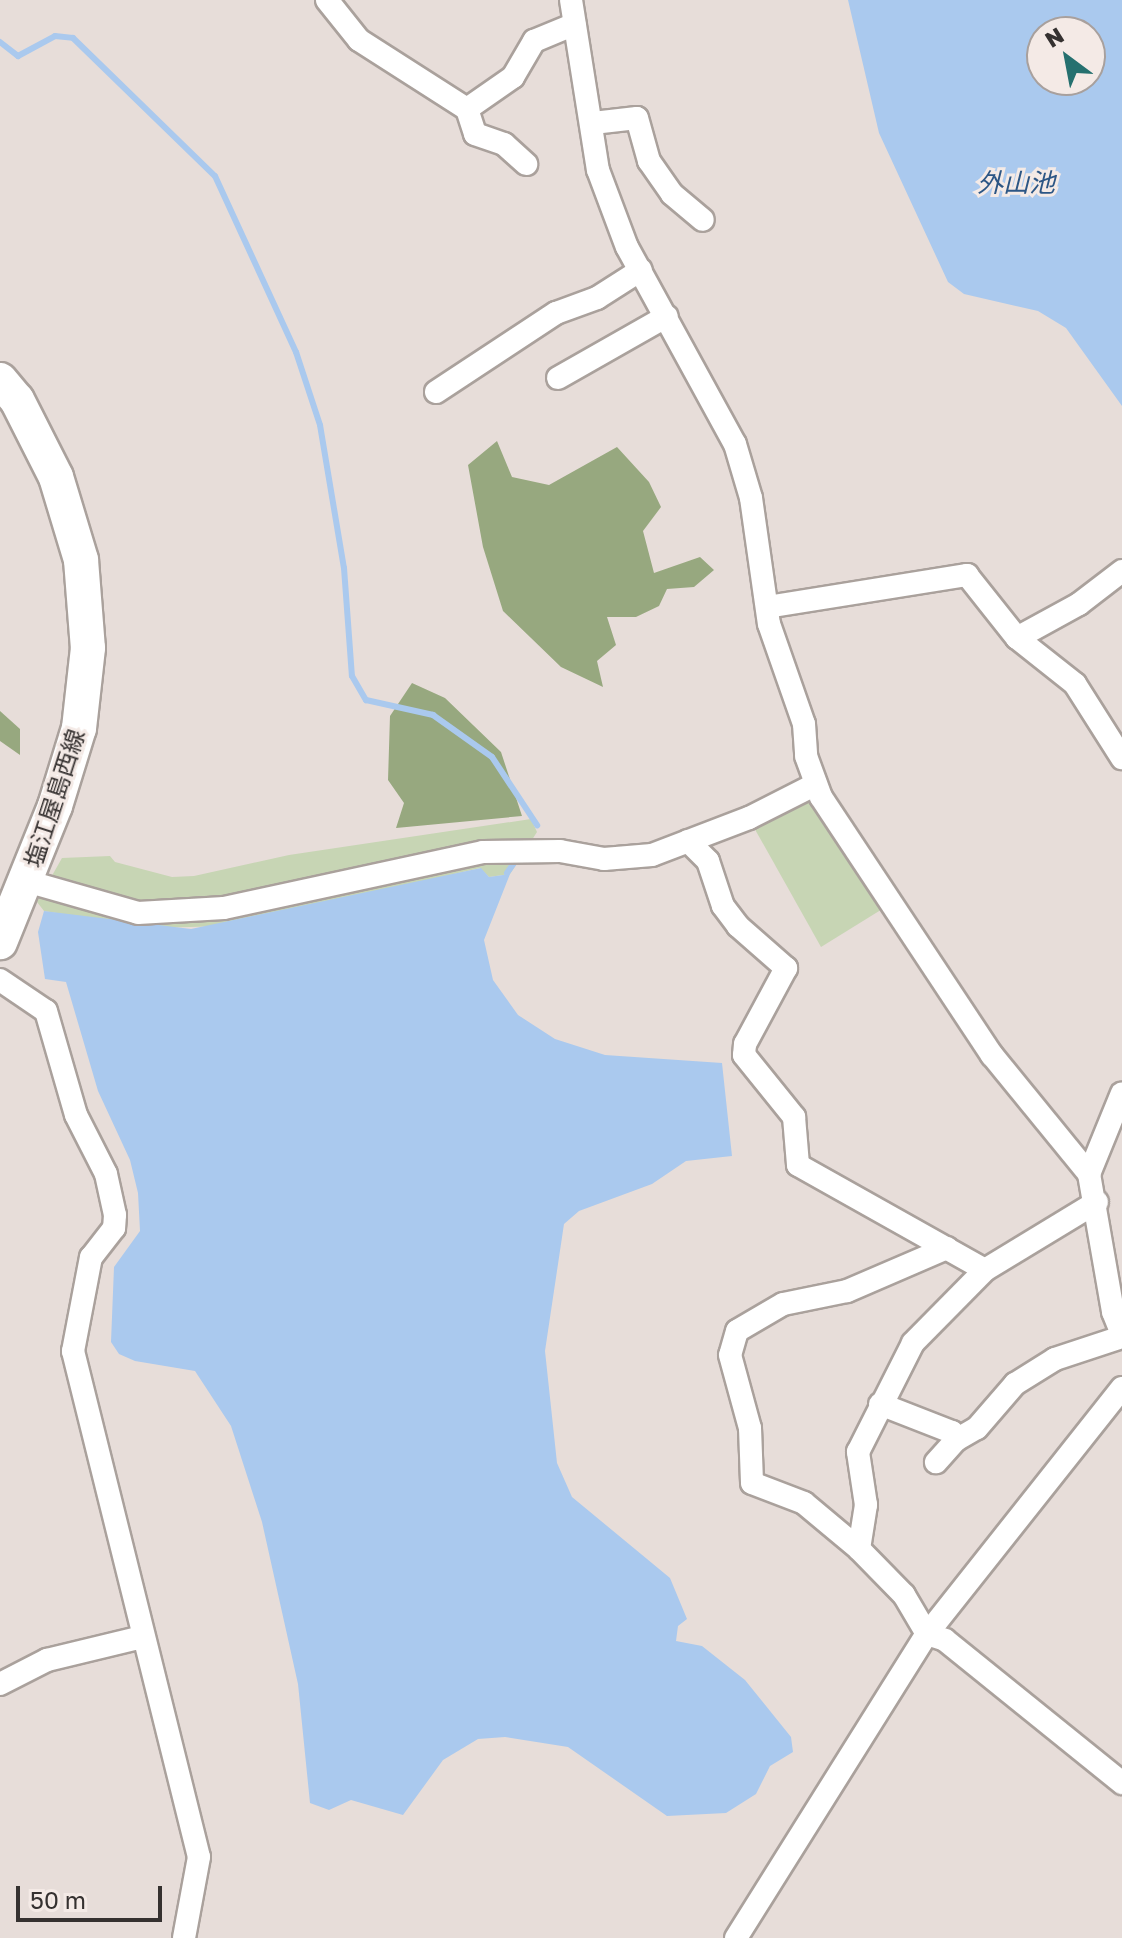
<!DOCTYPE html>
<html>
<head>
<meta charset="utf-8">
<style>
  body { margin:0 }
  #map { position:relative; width:1122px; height:1938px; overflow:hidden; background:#e7ddd9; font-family:"Golos Text","Noto Sans JP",sans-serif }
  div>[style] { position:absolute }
  .green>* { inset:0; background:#c7d5b4 }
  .forest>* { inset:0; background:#97a87f }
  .water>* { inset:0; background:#aac9ee }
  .stream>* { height:6px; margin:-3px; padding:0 3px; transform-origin:3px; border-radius:3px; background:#aac9ee }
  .roads { filter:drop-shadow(2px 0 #aaa19c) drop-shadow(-2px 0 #aaa19c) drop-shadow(0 2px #aaa19c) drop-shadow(0 -2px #aaa19c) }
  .minor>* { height:22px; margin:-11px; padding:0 11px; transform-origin:11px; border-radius:11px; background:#fff }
  .primary>* { height:34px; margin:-17px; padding:0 17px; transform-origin:17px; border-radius:17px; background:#fff }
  span { translate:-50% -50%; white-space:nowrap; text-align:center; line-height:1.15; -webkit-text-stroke:6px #f4eae6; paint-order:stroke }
  .street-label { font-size:24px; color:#353130 }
  .water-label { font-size:26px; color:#2c5685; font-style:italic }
  .north { position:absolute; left:1026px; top:16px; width:80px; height:80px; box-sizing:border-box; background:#f4eae6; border:2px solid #a8a09d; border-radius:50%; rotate:328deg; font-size:22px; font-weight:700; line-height:32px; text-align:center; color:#353130 }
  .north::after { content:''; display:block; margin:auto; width:28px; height:36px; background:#25706f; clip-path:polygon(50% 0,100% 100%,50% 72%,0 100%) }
  .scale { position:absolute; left:16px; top:1886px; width:146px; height:36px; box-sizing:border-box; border:4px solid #353130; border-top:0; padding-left:10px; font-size:24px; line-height:28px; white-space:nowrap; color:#353130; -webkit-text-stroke:6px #f4eae6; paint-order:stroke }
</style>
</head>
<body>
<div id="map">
  <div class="green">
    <div style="clip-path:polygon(813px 800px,884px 908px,821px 947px,752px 824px)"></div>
    <div style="clip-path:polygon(531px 819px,537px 832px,510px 874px,489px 877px,480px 868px,227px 926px,151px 928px,44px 911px,37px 902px,62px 858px,110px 856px,115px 862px,172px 877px,194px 876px,289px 855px)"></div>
  </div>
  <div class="forest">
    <div style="clip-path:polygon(497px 441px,512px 477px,549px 485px,617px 447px,649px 482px,661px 507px,643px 531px,654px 573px,700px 557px,714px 570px,694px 587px,667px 589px,659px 606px,636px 617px,607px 617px,616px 645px,597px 661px,603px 687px,561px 667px,503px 611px,483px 547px,468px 465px)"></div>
    <div style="clip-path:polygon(412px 683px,445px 698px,501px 752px,522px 816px,396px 828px,404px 803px,388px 780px,390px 716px)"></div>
    <div style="clip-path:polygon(0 711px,20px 729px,20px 755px,0 741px)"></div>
  </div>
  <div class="water">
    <div style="clip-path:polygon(evenodd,848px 0,1122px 0,1122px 406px,1066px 328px,1038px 311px,964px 294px,948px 282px,879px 133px,848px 0,1090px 32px,1090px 80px,1042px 80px,1042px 32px,1090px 32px)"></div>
    <div style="clip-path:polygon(481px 868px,489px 877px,510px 874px,484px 940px,493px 980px,518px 1015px,555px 1039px,605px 1055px,722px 1063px,732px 1156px,686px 1161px,652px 1184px,579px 1211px,564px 1224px,545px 1351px,557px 1463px,572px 1497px,670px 1578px,687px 1619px,678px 1626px,676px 1641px,702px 1646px,745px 1680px,791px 1737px,793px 1752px,770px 1766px,756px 1794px,726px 1813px,667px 1816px,568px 1747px,505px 1737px,478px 1739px,443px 1760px,403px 1815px,351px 1800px,329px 1810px,310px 1803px,298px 1684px,262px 1522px,231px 1426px,195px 1371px,135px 1361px,119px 1354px,111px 1342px,114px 1267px,140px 1231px,138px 1193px,130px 1160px,98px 1091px,66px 982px,45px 979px,38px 932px,44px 911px,191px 929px)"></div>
  </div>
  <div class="stream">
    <div style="left:0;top:42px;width:23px;rotate:38deg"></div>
    <div style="left:18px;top:56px;width:42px;rotate:-28.4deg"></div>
    <div style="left:55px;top:36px;width:18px;rotate:6deg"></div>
    <div style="left:73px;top:38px;width:198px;rotate:44.2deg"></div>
    <div style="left:215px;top:176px;width:194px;rotate:65.3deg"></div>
    <div style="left:296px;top:352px;width:77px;rotate:71.8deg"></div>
    <div style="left:320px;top:425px;width:145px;rotate:80.5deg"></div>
    <div style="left:344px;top:568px;width:108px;rotate:85.8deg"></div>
    <div style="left:352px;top:676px;width:28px;rotate:60deg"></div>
    <div style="left:366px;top:700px;width:69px;rotate:12.6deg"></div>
    <div style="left:433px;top:715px;width:72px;rotate:35.4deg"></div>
    <div style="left:492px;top:757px;width:82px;rotate:56.5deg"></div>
    <div style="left:507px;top:873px;width:21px;rotate:-55deg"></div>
  </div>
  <div class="roads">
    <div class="minor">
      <div style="left:327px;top:0;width:51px;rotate:51.3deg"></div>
      <div style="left:359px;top:40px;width:128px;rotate:32.6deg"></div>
      <div style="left:467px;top:109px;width:26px;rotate:72deg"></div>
      <div style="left:475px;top:134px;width:31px;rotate:19deg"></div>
      <div style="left:504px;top:144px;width:30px;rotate:42deg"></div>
      <div style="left:571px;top:0;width:172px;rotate:81deg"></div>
      <div style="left:598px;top:170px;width:82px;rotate:69.4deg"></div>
      <div style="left:627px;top:247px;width:225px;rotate:61.3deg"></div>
      <div style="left:735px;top:444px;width:56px;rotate:73.5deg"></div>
      <div style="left:751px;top:498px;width:127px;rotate:81.9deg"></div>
      <div style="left:769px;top:624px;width:106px;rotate:70.7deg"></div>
      <div style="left:804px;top:724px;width:32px;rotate:86deg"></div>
      <div style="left:806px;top:756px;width:44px;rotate:69.9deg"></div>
      <div style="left:821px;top:797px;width:310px;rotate:56.5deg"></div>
      <div style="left:992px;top:1055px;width:154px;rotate:50.8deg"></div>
      <div style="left:1089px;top:1174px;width:140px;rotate:80.1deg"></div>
      <div style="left:1113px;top:1312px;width:24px;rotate:68deg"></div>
      <div style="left:467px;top:109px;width:56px;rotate:-34.8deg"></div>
      <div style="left:513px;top:77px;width:42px;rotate:-59.7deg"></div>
      <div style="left:534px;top:41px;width:44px;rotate:-22.5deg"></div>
      <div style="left:593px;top:123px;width:44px;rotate:-6.5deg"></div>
      <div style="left:637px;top:118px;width:45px;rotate:74.4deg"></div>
      <div style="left:649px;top:161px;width:40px;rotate:55.1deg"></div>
      <div style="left:672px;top:194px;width:40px;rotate:40deg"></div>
      <div style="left:558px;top:378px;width:125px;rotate:-29.6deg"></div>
      <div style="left:436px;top:392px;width:144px;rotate:-33.4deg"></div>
      <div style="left:556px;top:313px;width:44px;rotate:-20.1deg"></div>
      <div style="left:597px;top:298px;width:52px;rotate:-32.5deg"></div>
      <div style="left:767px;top:607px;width:203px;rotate:-9.1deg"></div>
      <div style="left:967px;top:575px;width:80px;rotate:51.6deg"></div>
      <div style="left:1017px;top:638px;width:74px;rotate:38.4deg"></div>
      <div style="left:1075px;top:684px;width:88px;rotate:57.6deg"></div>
      <div style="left:1017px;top:638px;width:71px;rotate:-28.7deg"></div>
      <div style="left:1079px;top:604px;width:54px;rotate:-37.5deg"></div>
      <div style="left:688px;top:841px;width:28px;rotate:45deg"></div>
      <div style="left:708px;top:861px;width:47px;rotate:71.6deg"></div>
      <div style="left:723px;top:906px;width:25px;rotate:53deg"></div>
      <div style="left:738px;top:926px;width:64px;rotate:41.2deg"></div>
      <div style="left:786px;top:968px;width:86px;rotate:118.3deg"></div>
      <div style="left:745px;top:1044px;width:11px;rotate:95deg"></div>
      <div style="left:744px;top:1055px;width:80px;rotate:51.1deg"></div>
      <div style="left:794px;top:1117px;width:48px;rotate:85.2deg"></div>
      <div style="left:798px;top:1165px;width:214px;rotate:29.3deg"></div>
      <div style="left:26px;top:881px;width:116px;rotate:15.9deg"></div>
      <div style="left:138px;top:913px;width:86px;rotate:-3.3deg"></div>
      <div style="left:224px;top:908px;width:265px;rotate:-12.2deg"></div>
      <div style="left:483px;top:852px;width:77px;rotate:-0.7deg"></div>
      <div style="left:560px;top:851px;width:45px;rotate:10.3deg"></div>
      <div style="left:604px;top:859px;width:48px;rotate:-4.8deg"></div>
      <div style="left:652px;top:855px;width:104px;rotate:-20.9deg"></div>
      <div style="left:749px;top:818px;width:75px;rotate:-26.9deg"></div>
      <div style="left:0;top:980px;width:55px;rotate:34deg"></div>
      <div style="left:46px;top:1011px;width:108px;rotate:73.9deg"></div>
      <div style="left:76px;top:1115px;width:66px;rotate:63deg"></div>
      <div style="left:106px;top:1174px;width:42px;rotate:77.6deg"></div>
      <div style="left:115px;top:1215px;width:13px;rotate:94deg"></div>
      <div style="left:114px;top:1228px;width:37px;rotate:128deg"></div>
      <div style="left:91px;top:1257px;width:96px;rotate:100.8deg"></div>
      <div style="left:73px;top:1351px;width:521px;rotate:76.02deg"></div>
      <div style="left:199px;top:1857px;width:82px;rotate:100.5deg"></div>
      <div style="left:1089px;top:1174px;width:87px;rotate:-67.8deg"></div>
      <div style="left:947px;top:1248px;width:109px;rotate:156.7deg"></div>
      <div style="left:847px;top:1291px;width:65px;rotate:168.5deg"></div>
      <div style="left:783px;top:1304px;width:53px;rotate:149.6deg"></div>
      <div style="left:737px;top:1331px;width:25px;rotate:106deg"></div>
      <div style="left:730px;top:1355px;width:76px;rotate:74.7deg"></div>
      <div style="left:750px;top:1428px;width:55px;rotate:87.9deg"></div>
      <div style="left:752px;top:1483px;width:56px;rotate:21deg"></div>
      <div style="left:804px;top:1503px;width:72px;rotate:39.9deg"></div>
      <div style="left:859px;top:1549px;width:64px;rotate:45.6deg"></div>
      <div style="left:904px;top:1595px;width:45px;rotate:59.5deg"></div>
      <div style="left:927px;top:1634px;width:314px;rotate:-51.6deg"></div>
      <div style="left:880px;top:1404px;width:77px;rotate:21.3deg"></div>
      <div style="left:952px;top:1432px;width:9px;rotate:63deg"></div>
      <div style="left:956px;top:1440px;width:30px;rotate:132deg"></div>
      <div style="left:956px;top:1440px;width:24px;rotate:-30deg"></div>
      <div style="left:977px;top:1428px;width:58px;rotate:-49.2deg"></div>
      <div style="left:1015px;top:1384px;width:47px;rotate:-32deg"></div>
      <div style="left:1055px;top:1359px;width:71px;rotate:-18.2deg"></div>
      <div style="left:859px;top:1549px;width:45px;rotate:-81deg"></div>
      <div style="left:866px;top:1505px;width:54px;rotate:-98.6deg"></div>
      <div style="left:858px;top:1452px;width:122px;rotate:-63.2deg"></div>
      <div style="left:913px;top:1343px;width:103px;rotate:-45.4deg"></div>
      <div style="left:985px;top:1270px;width:131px;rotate:-31.3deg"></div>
      <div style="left:0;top:1684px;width:53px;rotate:-27.1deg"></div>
      <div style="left:47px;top:1660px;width:98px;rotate:-13.6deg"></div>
      <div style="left:736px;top:1938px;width:359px;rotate:-57.9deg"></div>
      <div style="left:927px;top:1634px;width:19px;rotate:18deg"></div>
      <div style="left:945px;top:1640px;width:228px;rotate:38.9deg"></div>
    </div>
    <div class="primary">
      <div style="left:0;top:380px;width:26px;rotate:50deg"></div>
      <div style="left:17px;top:400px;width:86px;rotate:63.1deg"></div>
      <div style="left:56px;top:477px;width:87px;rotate:73.2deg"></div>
      <div style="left:81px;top:560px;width:88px;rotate:85.5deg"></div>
      <div style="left:88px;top:648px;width:81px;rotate:96.4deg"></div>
      <div style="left:79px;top:728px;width:82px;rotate:107.1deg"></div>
      <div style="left:55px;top:806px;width:147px;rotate:112deg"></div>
    </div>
  </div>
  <div class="street-label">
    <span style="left:54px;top:798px;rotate:-72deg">塩江屋島西線</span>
  </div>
  <div class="water-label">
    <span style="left:1016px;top:183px">外山池</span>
  </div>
  <div class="north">N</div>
  <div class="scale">50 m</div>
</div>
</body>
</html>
